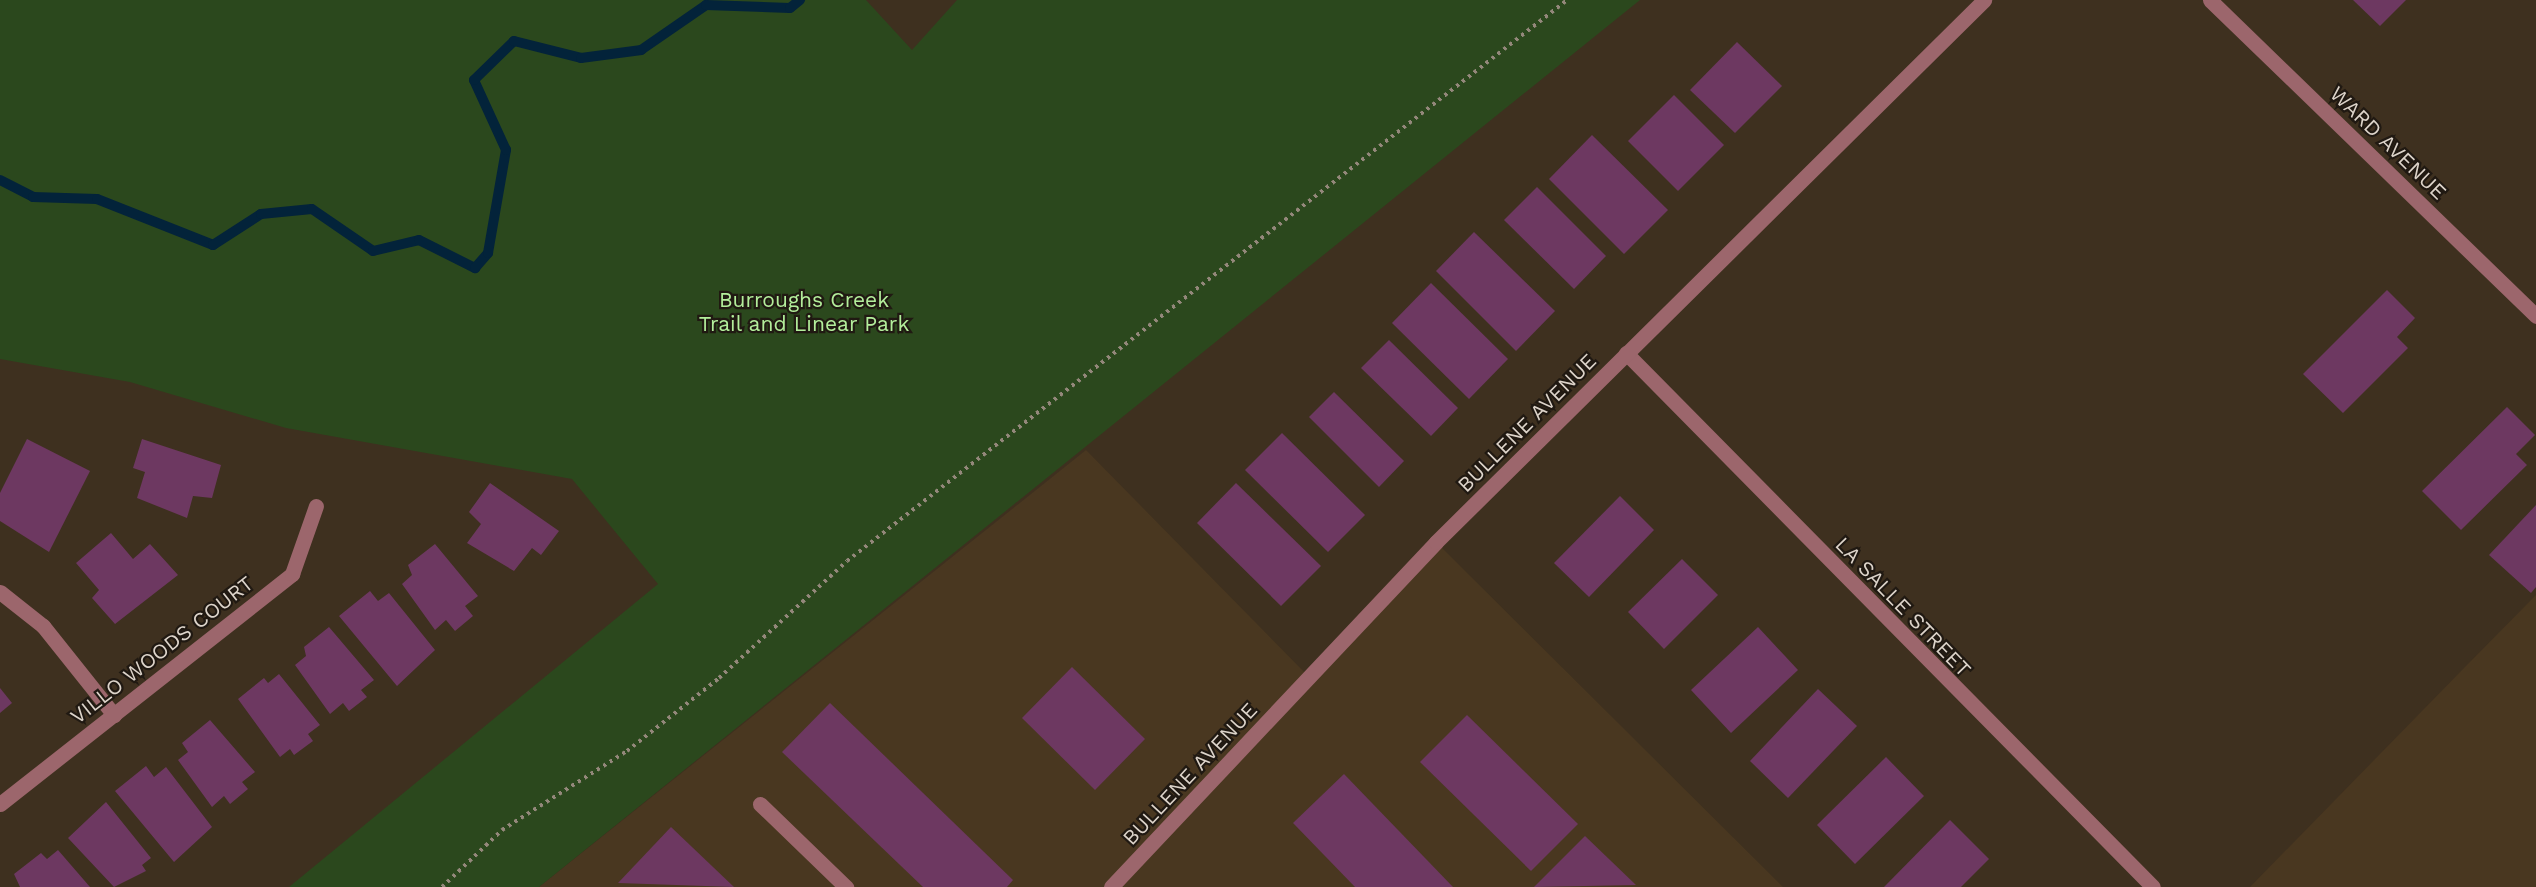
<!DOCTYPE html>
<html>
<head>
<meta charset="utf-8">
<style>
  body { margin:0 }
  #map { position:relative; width:2536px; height:887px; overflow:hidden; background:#3e301f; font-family:"Work Sans",sans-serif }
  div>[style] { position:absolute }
  .built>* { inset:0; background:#493720 }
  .green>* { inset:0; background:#2b481d }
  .stream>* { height:10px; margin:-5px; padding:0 5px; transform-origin:5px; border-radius:5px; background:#03233a }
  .building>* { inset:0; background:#6d3861 }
  .path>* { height:4px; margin-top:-2px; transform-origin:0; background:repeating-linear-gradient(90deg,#94887b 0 3px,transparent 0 7.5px) }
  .minor>* { height:15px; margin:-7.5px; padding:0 7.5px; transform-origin:7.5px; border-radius:7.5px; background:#9c666c }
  span { translate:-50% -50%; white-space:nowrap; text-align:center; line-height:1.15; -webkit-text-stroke:4.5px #201912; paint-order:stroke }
  .street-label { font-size:21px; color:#ddd4ca }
  .park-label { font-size:21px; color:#b3ee9b }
</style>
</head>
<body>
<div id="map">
  <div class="built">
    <div style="clip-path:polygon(1086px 450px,1309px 677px,1436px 542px,1783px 887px,539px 887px)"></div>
    <div style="clip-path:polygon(2536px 595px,2536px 887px,2250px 887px,2465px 667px)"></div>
  </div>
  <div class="green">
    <div style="clip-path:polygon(0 0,866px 0,912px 50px,957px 0,1640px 0,539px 887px,289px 887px,658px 584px,572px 479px,286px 428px,130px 382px,0 359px)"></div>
  </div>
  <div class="stream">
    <div style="left:0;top:180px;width:37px;rotate:27deg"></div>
    <div style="left:33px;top:197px;width:64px;rotate:1.8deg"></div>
    <div style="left:97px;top:199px;width:125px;rotate:21.6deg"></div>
    <div style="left:213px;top:245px;width:57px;rotate:-32.9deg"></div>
    <div style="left:261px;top:214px;width:51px;rotate:-5.6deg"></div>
    <div style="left:312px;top:209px;width:74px;rotate:34.5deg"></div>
    <div style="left:373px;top:251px;width:47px;rotate:-13.4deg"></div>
    <div style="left:419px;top:240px;width:63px;rotate:26.6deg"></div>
    <div style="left:475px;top:268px;width:20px;rotate:-49deg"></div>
    <div style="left:488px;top:253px;width:105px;rotate:-80.1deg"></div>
    <div style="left:506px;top:150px;width:77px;rotate:-114.6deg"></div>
    <div style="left:474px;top:80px;width:56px;rotate:-44.3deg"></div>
    <div style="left:514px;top:41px;width:69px;rotate:14.2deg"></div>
    <div style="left:581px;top:58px;width:61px;rotate:-7.6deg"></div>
    <div style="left:641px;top:50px;width:79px;rotate:-34.7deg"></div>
    <div style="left:706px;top:5px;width:84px;rotate:2deg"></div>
    <div style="left:790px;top:8px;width:13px;rotate:-39deg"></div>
  </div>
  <div class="building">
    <div style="clip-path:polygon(2353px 0,2406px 0,2380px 26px)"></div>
    <div style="clip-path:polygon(1737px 42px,1782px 86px,1735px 133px,1690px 90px)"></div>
    <div style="clip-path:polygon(1674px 95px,1724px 145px,1678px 191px,1628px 141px)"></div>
    <div style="clip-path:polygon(1592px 135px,1668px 210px,1624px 254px,1549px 179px)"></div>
    <div style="clip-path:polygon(1537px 187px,1606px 256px,1574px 289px,1504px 220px)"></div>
    <div style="clip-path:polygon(1474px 232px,1555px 311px,1516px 351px,1436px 271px)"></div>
    <div style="clip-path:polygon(1431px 283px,1508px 359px,1469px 399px,1392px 323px)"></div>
    <div style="clip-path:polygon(2387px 290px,2415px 318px,2397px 337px,2408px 348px,2343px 413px,2303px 374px)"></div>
    <div style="clip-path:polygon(1389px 340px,1458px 408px,1431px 436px,1361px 368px)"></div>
    <div style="clip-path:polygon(1334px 392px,1404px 461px,1379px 487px,1309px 417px)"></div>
    <div style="clip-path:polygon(2507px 407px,2535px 435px,2516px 454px,2527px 465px,2461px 530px,2422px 491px)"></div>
    <div style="clip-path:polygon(1282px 433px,1365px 515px,1328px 552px,1245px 470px)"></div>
    <div style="clip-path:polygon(27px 439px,90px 471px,49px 552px,0 521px,0 493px)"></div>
    <div style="clip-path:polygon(142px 439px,221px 465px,212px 498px,193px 496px,187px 518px,137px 498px,145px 472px,133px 468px)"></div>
    <div style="clip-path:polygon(490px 483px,559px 531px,541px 555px,532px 548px,514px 571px,467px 543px,481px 524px,469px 512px)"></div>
    <div style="clip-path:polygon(1236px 483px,1321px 566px,1281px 606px,1197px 523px)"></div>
    <div style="clip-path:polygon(1620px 496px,1654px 530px,1589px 597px,1554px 563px)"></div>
    <div style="clip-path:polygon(2536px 505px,2536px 587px,2531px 593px,2489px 555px)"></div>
    <div style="clip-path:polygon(111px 533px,133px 559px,150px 544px,178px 575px,115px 624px,92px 598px,99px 590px,76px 563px)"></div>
    <div style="clip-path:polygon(435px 544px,478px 596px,465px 606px,473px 616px,455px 631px,446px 620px,435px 630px,402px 584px,412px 575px,408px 565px)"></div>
    <div style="clip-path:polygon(1682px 559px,1718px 595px,1664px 649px,1628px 612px)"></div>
    <div style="clip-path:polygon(370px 591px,378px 601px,389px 593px,435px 650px,397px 686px,339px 616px)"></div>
    <div style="clip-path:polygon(329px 627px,374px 680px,361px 690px,367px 697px,349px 711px,343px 703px,330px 714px,295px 665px,306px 656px,304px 647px)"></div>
    <div style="clip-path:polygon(1758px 627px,1798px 670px,1731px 733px,1691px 690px)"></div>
    <div style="clip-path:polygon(1072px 667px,1145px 739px,1095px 790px,1022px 718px)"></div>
    <div style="clip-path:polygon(279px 674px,320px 725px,308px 734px,313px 741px,294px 755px,290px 749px,280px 757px,238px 699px,264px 678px,268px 683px)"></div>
    <div style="clip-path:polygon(0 688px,12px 703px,0 713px)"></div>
    <div style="clip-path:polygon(1818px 689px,1857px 726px,1788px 798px,1750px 761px)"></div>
    <div style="clip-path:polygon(830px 703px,1013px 880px,1007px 887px,923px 887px,782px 752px)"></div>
    <div style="clip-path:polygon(1467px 715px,1578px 824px,1531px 871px,1420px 762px)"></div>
    <div style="clip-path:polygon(210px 720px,255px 772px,242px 782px,248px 789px,230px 804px,224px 796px,212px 807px,178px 760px,188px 752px,182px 743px)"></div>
    <div style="clip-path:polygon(1886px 757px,1924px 796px,1855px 864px,1817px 825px)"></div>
    <div style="clip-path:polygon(146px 766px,154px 777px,166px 767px,212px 827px,174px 862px,115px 791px)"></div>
    <div style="clip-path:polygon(1344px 774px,1453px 887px,1355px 887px,1293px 823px)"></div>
    <div style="clip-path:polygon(106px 802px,151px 858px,142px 865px,146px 871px,114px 887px,68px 838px)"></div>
    <div style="clip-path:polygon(1950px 820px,1989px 859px,1961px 887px,1884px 887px)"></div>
    <div style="clip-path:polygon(671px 827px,734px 887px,618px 883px)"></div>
    <div style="clip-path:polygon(1585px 836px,1636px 885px,1534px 887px)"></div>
    <div style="clip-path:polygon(58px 850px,90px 887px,20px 887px,14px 874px,41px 853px,47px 859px)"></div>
  </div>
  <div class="path">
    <div style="left:442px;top:887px;width:83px;rotate:-43.5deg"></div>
    <div style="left:502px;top:830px;width:148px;rotate:-32.3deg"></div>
    <div style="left:627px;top:751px;width:117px;rotate:-38.4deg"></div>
    <div style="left:719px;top:678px;width:173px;rotate:-42.4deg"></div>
    <div style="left:847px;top:561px;width:913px;rotate:-37.92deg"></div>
  </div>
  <div class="minor">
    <div style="left:2210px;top:0;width:454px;rotate:44.1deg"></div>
    <div style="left:1626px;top:353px;width:750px;rotate:45.38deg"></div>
    <div style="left:0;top:592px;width:55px;rotate:38.3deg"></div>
    <div style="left:43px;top:626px;width:114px;rotate:51.4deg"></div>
    <div style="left:0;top:804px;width:372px;rotate:-38.2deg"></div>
    <div style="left:292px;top:574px;width:72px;rotate:-70.6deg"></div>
    <div style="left:760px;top:804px;width:120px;rotate:44deg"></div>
    <div style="left:1111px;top:887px;width:474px;rotate:-46.7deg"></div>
    <div style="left:1436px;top:542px;width:771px;rotate:-44.68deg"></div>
  </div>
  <div class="street-label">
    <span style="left:2388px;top:143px;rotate:44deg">WARD AVENUE</span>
    <span style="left:1527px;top:423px;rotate:-45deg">BULLENE AVENUE</span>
    <span style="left:1903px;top:607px;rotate:46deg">LA SALLE STREET</span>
    <span style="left:162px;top:650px;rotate:-38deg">VILLO WOODS COURT</span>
    <span style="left:1190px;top:774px;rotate:-47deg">BULLENE AVENUE</span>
  </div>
  <div class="park-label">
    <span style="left:804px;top:312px">Burroughs Creek<br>Trail and Linear Park</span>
  </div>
</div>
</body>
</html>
